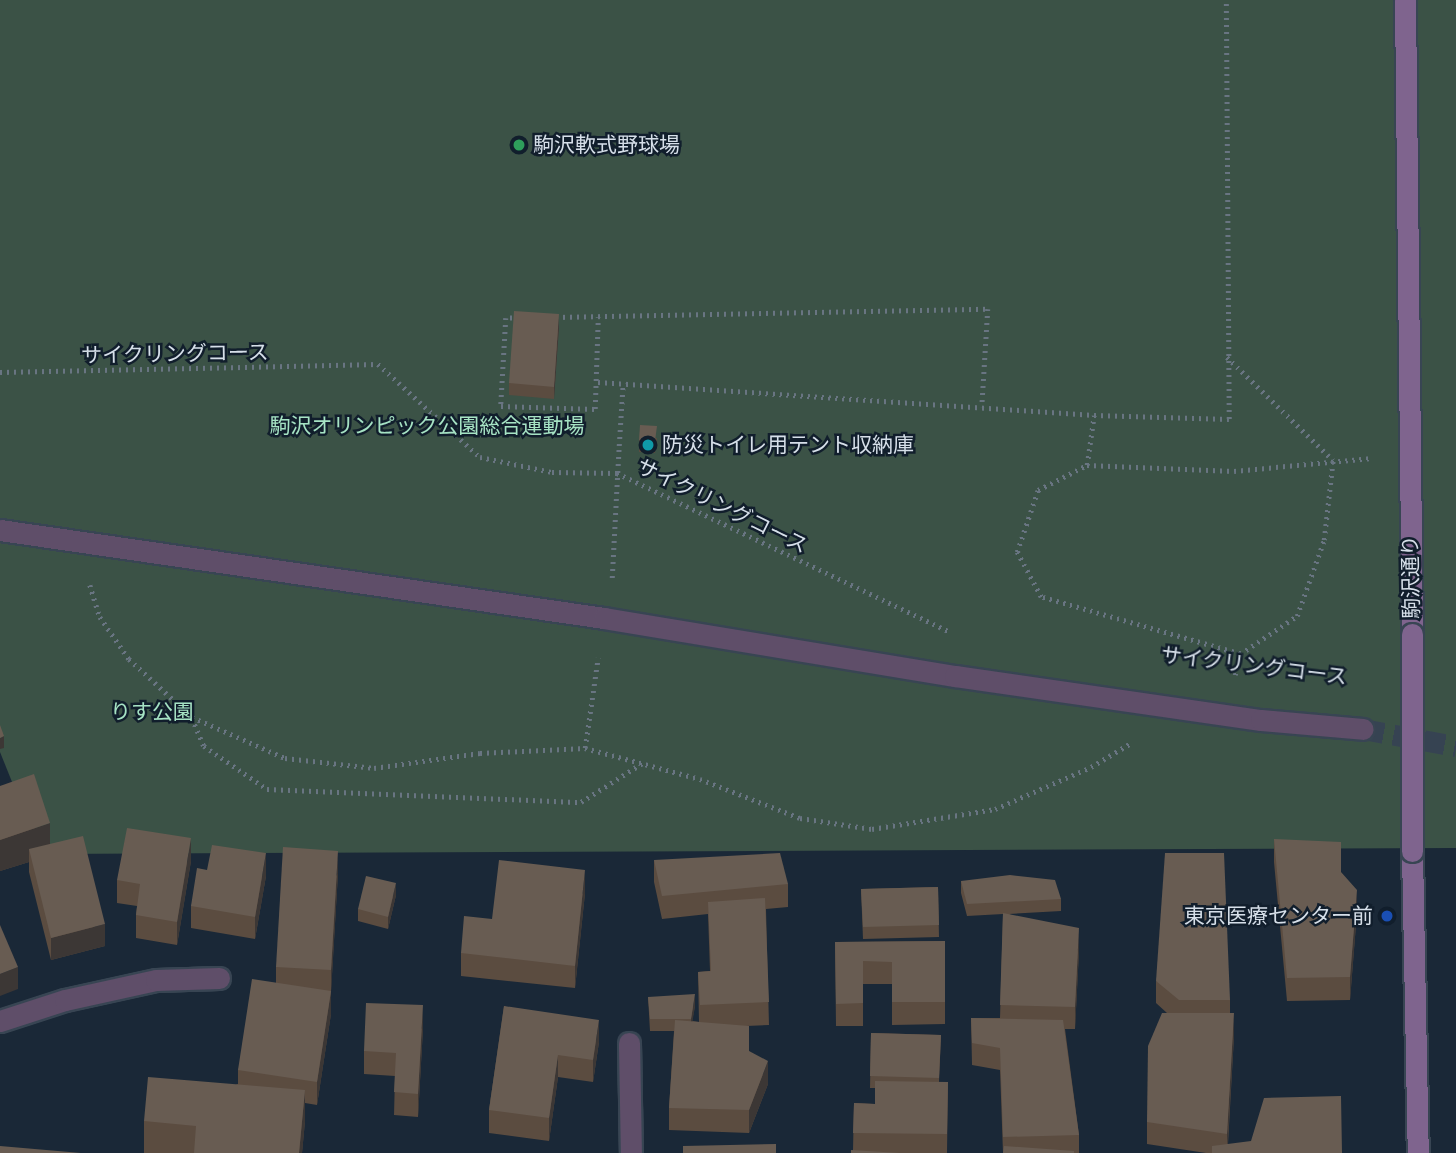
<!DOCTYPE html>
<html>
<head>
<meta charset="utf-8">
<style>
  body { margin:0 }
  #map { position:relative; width:1456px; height:1153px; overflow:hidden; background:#1a2837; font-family:Karla,"Noto Sans JP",sans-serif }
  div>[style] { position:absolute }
  .green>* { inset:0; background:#3b5246 }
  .street-tunnel>* { height:21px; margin-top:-10.5px; transform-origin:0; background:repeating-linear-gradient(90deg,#364352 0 21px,transparent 0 31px) }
  .path>* { height:4.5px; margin-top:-2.25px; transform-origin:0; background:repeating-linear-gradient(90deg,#697582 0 2px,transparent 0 7px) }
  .roads { filter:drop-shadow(2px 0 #384553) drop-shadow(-2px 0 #384553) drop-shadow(0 2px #384553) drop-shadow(0 -2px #384553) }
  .lane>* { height:21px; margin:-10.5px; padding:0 10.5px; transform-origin:10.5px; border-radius:10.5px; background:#5f4e69 }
  .street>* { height:21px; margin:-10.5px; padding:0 10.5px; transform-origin:10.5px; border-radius:10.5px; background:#5f4e69 }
  .secondary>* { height:21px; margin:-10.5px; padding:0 10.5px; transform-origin:10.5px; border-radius:10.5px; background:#7f648e }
  .path-bridge>* { height:4.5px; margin-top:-2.25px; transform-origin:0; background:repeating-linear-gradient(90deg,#697582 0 2px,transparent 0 7px) }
  .bridges { filter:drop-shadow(2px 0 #384553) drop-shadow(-2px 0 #384553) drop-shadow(0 2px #384553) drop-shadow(0 -2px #384553) }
  .secondary-bridge>* { height:21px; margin:-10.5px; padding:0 10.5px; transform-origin:10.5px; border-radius:10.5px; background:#7f648e }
  .wall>* { inset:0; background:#5b4c40 }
  .shaded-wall>* { inset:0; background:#3c3735 }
  .building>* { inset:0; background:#685c52 }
  .dots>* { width:19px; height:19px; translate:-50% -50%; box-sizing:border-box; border:4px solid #111e2c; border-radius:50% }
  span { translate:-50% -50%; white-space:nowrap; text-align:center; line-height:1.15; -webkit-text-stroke:5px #111e2c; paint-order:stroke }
  .poi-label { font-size:21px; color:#d6dfe9 }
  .left { translate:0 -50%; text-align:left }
  .right { translate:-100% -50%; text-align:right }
  .street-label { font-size:21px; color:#d6dfe9 }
  .park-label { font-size:21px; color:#a6e3c4 }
</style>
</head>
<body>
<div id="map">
  <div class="green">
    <div style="clip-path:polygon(0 0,1456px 0,1456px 848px,41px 854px,0 752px)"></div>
  </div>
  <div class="street-tunnel">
    <div style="left:1363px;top:729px;width:95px;rotate:10.4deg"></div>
  </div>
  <div class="path">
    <div style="left:556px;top:317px;width:432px;rotate:-1.1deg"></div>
    <div style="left:988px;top:309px;width:98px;rotate:93.5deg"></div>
    <div style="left:519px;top:318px;width:13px;rotate:180deg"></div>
    <div style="left:506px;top:318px;width:88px;rotate:93.3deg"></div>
    <div style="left:501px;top:406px;width:94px;rotate:1.8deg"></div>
    <div style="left:595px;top:409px;width:92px;rotate:-88.1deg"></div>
    <div style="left:1227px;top:357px;width:148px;rotate:44.2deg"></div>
    <div style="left:0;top:372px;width:378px;rotate:-1.2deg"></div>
    <div style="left:378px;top:364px;width:138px;rotate:42.4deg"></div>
    <div style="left:480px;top:457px;width:74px;rotate:11.8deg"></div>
    <div style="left:552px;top:472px;width:65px;rotate:0.9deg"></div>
    <div style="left:617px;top:473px;width:367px;rotate:25.5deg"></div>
    <div style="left:598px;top:382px;width:497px;rotate:3.8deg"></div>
    <div style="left:1094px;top:415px;width:135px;rotate:1.7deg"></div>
    <div style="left:1229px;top:419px;width:419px;rotate:-90.4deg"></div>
    <div style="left:619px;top:446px;width:63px;rotate:-86.4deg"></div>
    <div style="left:1087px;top:465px;width:50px;rotate:-82deg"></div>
    <div style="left:612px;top:578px;width:77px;rotate:-87deg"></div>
    <div style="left:90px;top:585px;width:34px;rotate:73deg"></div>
    <div style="left:100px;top:617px;width:51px;rotate:55.4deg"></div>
    <div style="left:129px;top:659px;width:86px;rotate:42.6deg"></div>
    <div style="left:192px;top:717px;width:102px;rotate:23.8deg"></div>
    <div style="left:285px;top:758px;width:90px;rotate:6.4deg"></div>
    <div style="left:374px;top:768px;width:107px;rotate:-8.1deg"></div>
    <div style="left:480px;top:753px;width:105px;rotate:-2.7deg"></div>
    <div style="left:585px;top:748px;width:119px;rotate:15.1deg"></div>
    <div style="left:700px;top:779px;width:107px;rotate:21.3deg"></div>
    <div style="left:800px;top:818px;width:73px;rotate:8.7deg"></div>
    <div style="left:872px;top:829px;width:125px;rotate:-9.2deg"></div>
    <div style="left:995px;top:809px;width:105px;rotate:-23.6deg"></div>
    <div style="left:1091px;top:767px;width:47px;rotate:-31deg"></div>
    <div style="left:1240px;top:654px;width:207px;rotate:-164deg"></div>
    <div style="left:1041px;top:597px;width:51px;rotate:-118.1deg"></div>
    <div style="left:1017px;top:552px;width:65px;rotate:-71.3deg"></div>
    <div style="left:1038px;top:490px;width:55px;rotate:-27deg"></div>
    <div style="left:1087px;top:465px;width:147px;rotate:2.3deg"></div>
    <div style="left:1234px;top:471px;width:139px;rotate:-5.4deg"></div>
    <div style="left:1235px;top:675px;width:22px;rotate:-77deg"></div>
    <div style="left:1240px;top:654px;width:69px;rotate:-33.7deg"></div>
    <div style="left:1297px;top:616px;width:81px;rotate:-70.4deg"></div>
    <div style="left:1324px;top:540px;width:81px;rotate:-83.6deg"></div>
    <div style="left:192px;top:718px;width:30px;rotate:67deg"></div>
    <div style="left:204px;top:746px;width:76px;rotate:34.3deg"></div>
    <div style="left:267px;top:789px;width:314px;rotate:2.4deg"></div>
    <div style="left:581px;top:802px;width:75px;rotate:-32.4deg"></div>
    <div style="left:585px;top:748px;width:91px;rotate:-81.8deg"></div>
  </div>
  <div class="roads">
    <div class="lane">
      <div style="left:0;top:1021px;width:68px;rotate:-17.9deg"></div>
      <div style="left:65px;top:1000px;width:93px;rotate:-12.4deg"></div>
      <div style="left:156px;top:980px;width:63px;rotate:-1.8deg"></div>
    </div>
    <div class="street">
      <div style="left:0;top:530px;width:610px;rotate:8.29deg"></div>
      <div style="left:604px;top:618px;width:356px;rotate:9.4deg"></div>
      <div style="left:955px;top:676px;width:309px;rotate:8.2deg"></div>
      <div style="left:1261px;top:720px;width:102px;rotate:5deg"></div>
      <div style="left:629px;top:1043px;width:110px;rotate:89deg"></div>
    </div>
    <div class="secondary">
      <div style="left:1405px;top:0;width:634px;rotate:89.37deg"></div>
      <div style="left:1412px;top:851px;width:302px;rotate:88.9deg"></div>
    </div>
  </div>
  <div class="path-bridge">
    <div style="left:616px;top:501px;width:55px;rotate:-86.9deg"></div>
  </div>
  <div class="bridges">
    <div class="secondary-bridge">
      <div style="left:1412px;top:634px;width:217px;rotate:90deg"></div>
    </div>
  </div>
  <div class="wall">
    <div style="clip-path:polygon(559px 326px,554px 399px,509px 395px,509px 383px)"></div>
    <div style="clip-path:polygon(657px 438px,655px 453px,639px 452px,639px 440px)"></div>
    <div style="clip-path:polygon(0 786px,50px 844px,105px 946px,51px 960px,29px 872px,29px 862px,0 871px)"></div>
    <div style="clip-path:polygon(1274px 839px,1341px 873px,1357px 912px,1350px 1000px,1287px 1001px,1274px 862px)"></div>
    <div style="clip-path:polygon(654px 860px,788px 884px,788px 907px,766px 909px,769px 1025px,746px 1026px,749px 1051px,768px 1084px,749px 1133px,669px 1130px,669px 1108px,674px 1031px,650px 1031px,648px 997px,695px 1006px,692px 1021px,699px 1022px,698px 972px,710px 971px,708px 914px,662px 919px,654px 882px)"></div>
    <div style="clip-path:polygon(191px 861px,177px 945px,136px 938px,136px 915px,137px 906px,117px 903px,117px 880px)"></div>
    <div style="clip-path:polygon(207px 870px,266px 876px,255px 939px,191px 928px,191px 906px)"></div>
    <div style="clip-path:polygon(338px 873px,331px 991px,331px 1014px,317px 1105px,305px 1103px,305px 1121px,302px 1153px,144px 1153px,144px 1121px,238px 1084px,238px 1070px,276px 983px,276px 967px)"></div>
    <div style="clip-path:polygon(961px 881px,1061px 899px,1061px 911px,1009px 914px,1079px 951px,1075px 1029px,1065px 1029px,1079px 1135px,1079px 1153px,1003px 1153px,1000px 1070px,972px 1065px,971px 1018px,1000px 1018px,1003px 914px,967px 916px,961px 893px)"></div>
    <div style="clip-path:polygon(938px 887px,939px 937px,863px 939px,861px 889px)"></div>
    <div style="clip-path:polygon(585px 893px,575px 988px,461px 976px,461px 953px,492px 919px)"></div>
    <div style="clip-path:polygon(396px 895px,388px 929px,358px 921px,358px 909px)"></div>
    <div style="clip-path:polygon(945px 941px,945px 1024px,892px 1025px,892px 984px,863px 984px,863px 1026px,836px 1026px,835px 942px)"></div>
    <div style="clip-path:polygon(1156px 981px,1230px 1000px,1230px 1013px,1234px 1036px,1228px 1144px,1342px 1153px,1206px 1153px,1147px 1144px,1147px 1122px,1167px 1013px,1156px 1003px)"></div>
    <div style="clip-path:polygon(504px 1006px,599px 1042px,593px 1082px,558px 1077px,549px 1141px,489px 1133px,489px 1110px)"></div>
    <div style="clip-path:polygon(423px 1028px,418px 1117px,394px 1115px,395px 1076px,364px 1074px,364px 1051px)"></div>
    <div style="clip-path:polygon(871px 1033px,941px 1035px,939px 1082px,948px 1082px,947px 1153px,851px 1153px,853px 1150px,854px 1103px,875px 1104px,875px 1088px,870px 1088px)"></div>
  </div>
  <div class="shaded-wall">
    <div style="clip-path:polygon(559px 314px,559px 326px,554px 399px,554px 387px)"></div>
    <div style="clip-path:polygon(4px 736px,4px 748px,0 749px,0 738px)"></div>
    <div style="clip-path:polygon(50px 823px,50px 855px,29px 849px,29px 862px,0 871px,0 840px)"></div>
    <div style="clip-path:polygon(191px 838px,191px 861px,177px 945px,177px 922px)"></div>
    <div style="clip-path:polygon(338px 851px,338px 873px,331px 993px,331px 970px)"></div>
    <div style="clip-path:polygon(266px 853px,266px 876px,255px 939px,255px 917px)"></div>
    <div style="clip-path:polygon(585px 870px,585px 893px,575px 988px,575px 966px)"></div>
    <div style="clip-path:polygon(396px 883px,396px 895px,388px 929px,388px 917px)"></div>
    <div style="clip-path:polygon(1357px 890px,1357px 912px,1350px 1000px,1350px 977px)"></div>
    <div style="clip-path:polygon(105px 924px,105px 946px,51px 960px,51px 938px)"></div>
    <div style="clip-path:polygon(1079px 928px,1079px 951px,1075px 1029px,1075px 1007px)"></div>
    <div style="clip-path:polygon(18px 967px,18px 989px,0 996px,0 974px)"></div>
    <div style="clip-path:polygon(331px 991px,331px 1014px,317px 1105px,317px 1082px)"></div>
    <div style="clip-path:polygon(695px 994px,695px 1006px,691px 1031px,691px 1019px)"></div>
    <div style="clip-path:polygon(423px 1005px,423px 1028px,418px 1117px,418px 1094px)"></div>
    <div style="clip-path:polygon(1234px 1013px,1234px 1036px,1227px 1153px,1227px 1134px)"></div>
    <div style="clip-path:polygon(599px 1020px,599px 1042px,593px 1082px,593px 1060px)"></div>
    <div style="clip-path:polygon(558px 1055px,558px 1077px,549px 1141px,549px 1118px)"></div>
    <div style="clip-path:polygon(768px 1061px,768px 1084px,749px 1133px,749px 1110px)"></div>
    <div style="clip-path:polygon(305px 1090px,305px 1121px,302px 1153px,299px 1153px)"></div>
  </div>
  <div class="building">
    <div style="clip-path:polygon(514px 311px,559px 314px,554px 387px,509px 383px)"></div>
    <div style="clip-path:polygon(640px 425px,657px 426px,655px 441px,639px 440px)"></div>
    <div style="clip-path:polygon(0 725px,4px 736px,0 738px)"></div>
    <div style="clip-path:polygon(34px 774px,50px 823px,0 840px,0 786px)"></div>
    <div style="clip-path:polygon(127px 828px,191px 838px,177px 922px,136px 915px,140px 884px,117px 880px)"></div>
    <div style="clip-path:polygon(83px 836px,105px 924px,51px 938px,29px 849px)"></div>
    <div style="clip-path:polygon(1274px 839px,1341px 842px,1341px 872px,1357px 890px,1350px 977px,1287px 978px)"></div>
    <div style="clip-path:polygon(212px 845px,266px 853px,255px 917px,191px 906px,197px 868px,207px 870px)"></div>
    <div style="clip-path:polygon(283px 847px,338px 851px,331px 970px,276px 967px)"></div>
    <div style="clip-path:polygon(780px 853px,788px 884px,662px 896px,654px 860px)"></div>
    <div style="clip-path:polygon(1165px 853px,1224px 853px,1230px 1000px,1179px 1000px,1156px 981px)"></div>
    <div style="clip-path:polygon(499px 860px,585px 870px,575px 966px,461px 953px,464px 916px,492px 919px)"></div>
    <div style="clip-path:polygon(1010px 875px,1055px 880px,1061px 899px,967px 904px,961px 881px)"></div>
    <div style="clip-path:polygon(366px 876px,396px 883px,388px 917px,358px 909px)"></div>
    <div style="clip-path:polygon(938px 887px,939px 925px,863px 927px,861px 889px)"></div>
    <div style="clip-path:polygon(765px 898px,769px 1002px,700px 1005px,698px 972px,711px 971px,708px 902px)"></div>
    <div style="clip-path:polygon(1003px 913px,1079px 928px,1075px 1007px,1000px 1005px)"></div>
    <div style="clip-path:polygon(0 925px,18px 967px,0 974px)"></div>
    <div style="clip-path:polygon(945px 941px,945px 1002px,892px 1002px,892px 962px,863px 961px,863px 1003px,836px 1004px,835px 942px)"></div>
    <div style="clip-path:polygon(252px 979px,331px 991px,317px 1082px,238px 1070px)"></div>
    <div style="clip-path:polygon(695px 994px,691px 1019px,650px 1019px,648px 997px)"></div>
    <div style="clip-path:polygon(366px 1003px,423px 1005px,418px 1094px,394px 1092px,396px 1053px,364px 1051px)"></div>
    <div style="clip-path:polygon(504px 1006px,599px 1020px,593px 1060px,558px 1055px,549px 1118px,489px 1110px)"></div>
    <div style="clip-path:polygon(1162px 1013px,1234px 1013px,1227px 1134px,1147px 1122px,1148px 1046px)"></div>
    <div style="clip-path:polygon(971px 1018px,1063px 1020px,1079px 1135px,1003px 1137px,1000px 1048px,972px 1043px)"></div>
    <div style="clip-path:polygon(675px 1020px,749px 1026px,749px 1051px,768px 1061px,749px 1110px,669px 1108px)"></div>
    <div style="clip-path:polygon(871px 1033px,941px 1035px,939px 1078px,870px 1076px)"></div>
    <div style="clip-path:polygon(148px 1077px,305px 1090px,299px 1153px,194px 1153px,196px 1126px,144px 1121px)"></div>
    <div style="clip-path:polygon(875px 1081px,948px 1082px,947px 1134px,853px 1133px,854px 1103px,875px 1104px)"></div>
    <div style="clip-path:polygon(1341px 1096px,1342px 1153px,1212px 1153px,1212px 1146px,1251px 1141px,1264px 1098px)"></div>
    <div style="clip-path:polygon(776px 1144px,776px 1153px,683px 1153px,683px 1146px)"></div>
    <div style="clip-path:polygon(0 1146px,81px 1153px,0 1153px)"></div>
    <div style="clip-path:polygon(1004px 1146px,1074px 1151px,1074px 1153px,1003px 1153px)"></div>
    <div style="clip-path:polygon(851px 1150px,900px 1153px,851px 1153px)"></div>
  </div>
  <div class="dots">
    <div style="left:519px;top:145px;background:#2e9e5b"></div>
    <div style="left:648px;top:445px;background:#0f9aa8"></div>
    <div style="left:1387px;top:916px;background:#1a4fb4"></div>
  </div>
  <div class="poi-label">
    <span class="left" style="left:533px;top:145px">駒沢軟式野球場</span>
    <span class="left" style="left:662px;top:445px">防災トイレ用テント収納庫</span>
    <span class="right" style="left:1373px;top:916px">東京医療センター前</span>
  </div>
  <div class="street-label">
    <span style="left:175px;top:354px;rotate:-1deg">サイクリングコース</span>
    <span style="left:722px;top:506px;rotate:26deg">サイクリングコース</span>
    <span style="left:1411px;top:577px;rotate:-91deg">駒沢通り</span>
    <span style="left:1254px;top:666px;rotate:7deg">サイクリングコース</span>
  </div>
  <div class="park-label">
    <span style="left:427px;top:426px">駒沢オリンピック公園総合運動場</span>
    <span style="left:152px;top:712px">りす公園</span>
  </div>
</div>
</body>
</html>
